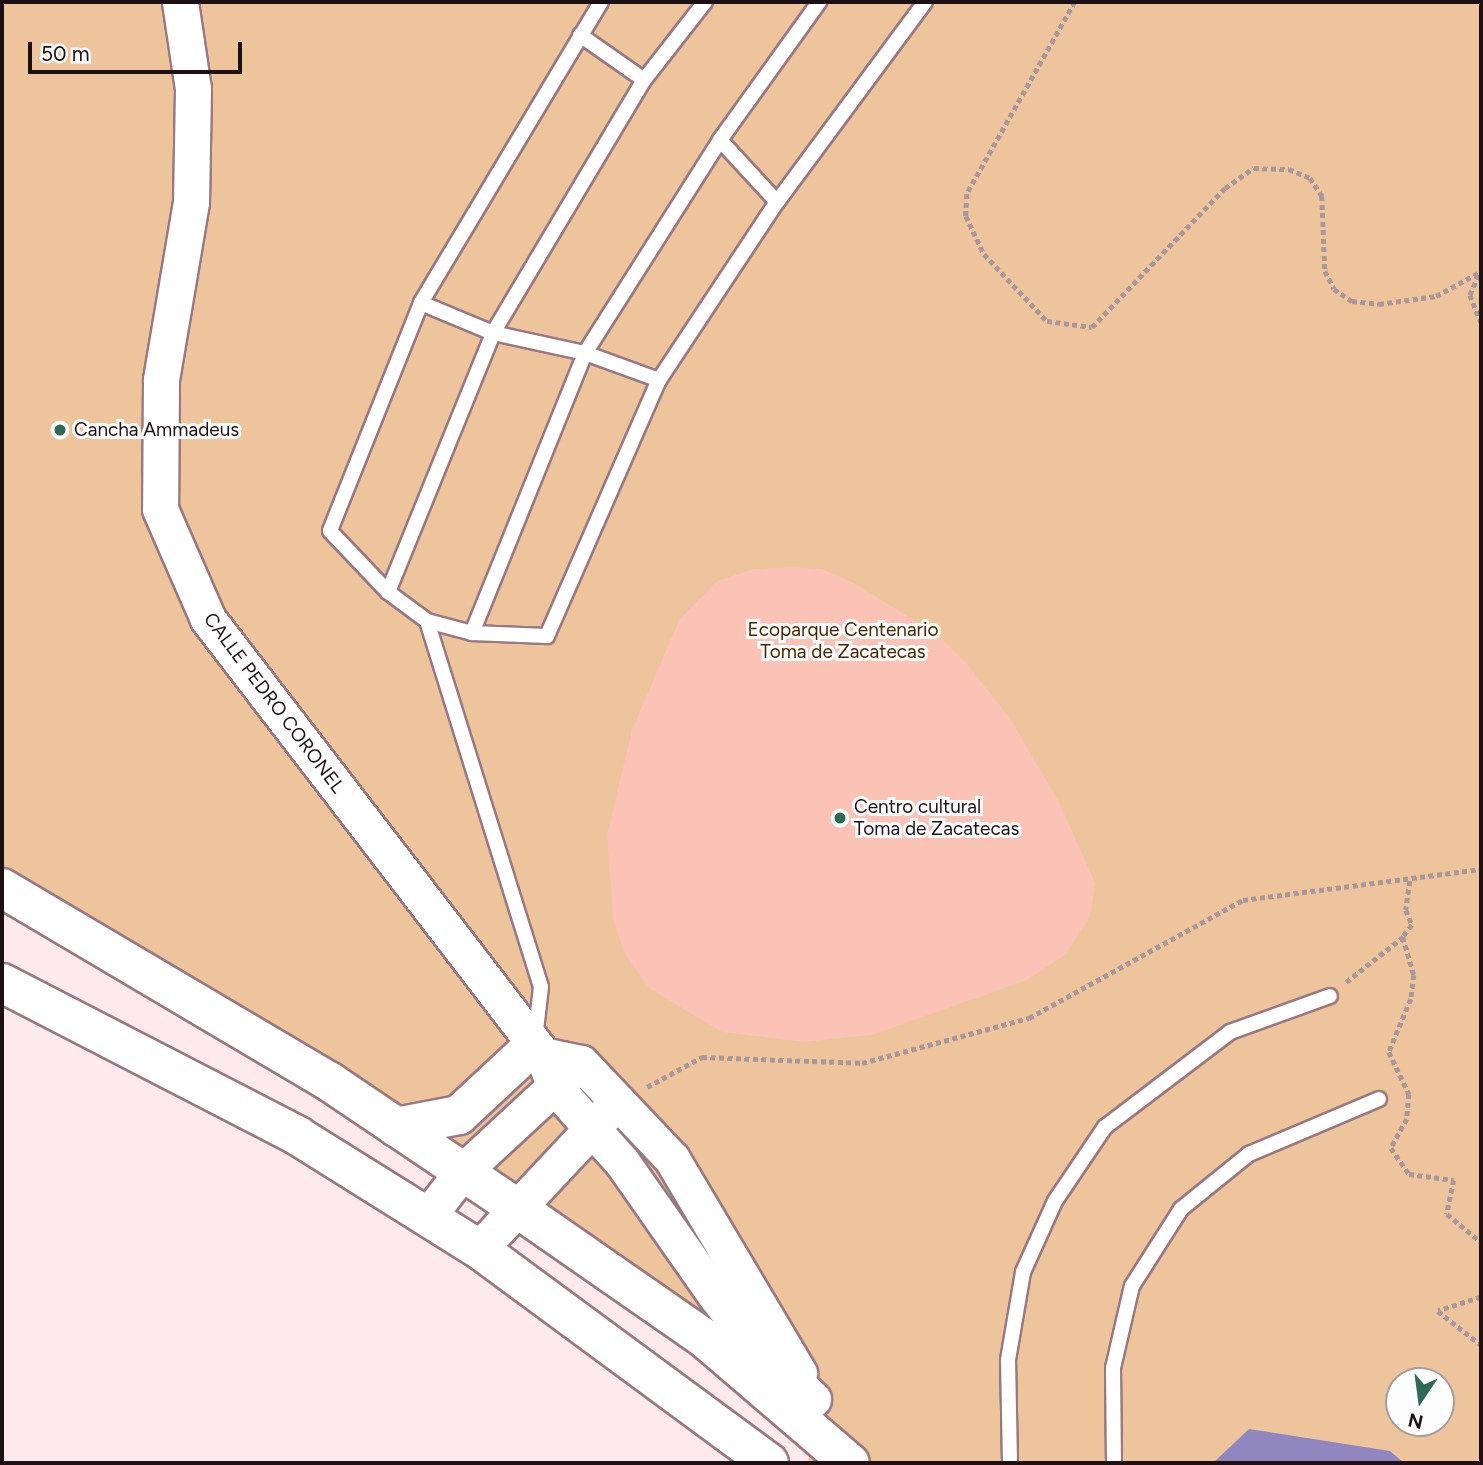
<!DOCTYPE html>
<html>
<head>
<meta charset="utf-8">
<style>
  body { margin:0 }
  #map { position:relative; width:1483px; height:1465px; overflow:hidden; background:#fee9ef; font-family:Figtree,sans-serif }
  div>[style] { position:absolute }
  .green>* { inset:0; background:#edc49b }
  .water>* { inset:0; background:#9087c0 }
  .building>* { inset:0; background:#fbc2b6 }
  .path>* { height:4.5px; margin-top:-2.25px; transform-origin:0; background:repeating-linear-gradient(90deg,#a9979c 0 5px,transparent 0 8.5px) }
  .roads { filter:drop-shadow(2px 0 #987982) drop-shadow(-2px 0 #987982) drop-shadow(0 2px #987982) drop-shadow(0 -2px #987982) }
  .service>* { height:14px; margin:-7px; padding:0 7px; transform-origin:7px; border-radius:7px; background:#fff }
  .tertiary>* { height:35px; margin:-17.5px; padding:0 17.5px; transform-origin:17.5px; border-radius:17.5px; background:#fff }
  .secondary>* { height:38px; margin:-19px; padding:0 19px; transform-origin:19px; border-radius:19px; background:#fff }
  .dots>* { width:19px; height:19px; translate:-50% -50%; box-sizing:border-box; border:4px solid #fdfdfd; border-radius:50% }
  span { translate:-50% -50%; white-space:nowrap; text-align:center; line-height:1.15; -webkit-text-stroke:6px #fdfdfd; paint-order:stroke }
  .poi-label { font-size:19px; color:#1c1014 }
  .left { translate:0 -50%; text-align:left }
  .park-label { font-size:19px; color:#472700 }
  .street-label { font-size:19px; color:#1c1014 }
  .frame { position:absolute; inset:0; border:4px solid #1c1014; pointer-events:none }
  .north { position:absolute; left:1385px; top:1367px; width:70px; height:70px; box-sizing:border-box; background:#fdfdfd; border:2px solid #a39ea0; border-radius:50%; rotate:193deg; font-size:19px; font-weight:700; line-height:28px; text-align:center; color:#1c1014 }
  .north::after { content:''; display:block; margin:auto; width:24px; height:32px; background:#2f6a55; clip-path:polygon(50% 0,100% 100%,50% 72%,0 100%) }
  .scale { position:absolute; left:28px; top:42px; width:214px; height:32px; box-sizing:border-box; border:4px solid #1c1014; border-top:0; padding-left:9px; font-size:21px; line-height:24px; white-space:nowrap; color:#1c1014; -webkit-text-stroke:5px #fdfdfd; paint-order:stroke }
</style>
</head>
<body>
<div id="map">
  <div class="green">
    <div style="clip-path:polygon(evenodd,2px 2px,1481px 2px,1481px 1463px,808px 1463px,816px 1404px,110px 931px,2px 865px,2px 2px,1399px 1381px,1441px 1381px,1441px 1423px,1399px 1423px,1399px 1381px)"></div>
  </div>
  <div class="water">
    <div style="clip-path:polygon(1249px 1429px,1390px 1451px,1404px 1463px,1213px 1463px)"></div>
  </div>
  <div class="building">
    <div style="clip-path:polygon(793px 567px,822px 569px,854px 583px,938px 635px,967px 664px,1010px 718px,1059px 802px,1095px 883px,1090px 917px,1065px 955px,1027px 980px,872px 1035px,804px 1042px,722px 1032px,650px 989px,626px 956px,613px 920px,607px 835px,632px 730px,679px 620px,717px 581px,754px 569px)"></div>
  </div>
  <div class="path">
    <div style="left:1075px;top:2px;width:220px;rotate:119.4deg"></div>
    <div style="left:967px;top:194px;width:22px;rotate:93deg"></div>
    <div style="left:966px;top:216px;width:42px;rotate:64.7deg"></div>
    <div style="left:984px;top:254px;width:92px;rotate:46.8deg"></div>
    <div style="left:1047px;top:321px;width:45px;rotate:7.6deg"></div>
    <div style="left:1092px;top:327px;width:192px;rotate:-46.3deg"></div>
    <div style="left:1225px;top:188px;width:35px;rotate:-35deg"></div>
    <div style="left:1254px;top:168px;width:35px;rotate:2deg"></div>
    <div style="left:1289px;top:169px;width:23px;rotate:23deg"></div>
    <div style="left:1310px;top:178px;width:22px;rotate:56deg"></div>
    <div style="left:1322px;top:196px;width:75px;rotate:87.7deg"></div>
    <div style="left:1325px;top:271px;width:20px;rotate:63deg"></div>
    <div style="left:1334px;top:289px;width:22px;rotate:34deg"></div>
    <div style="left:1352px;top:301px;width:27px;rotate:6deg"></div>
    <div style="left:1379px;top:304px;width:58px;rotate:-8deg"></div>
    <div style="left:1436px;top:296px;width:50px;rotate:-28.6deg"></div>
    <div style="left:1479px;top:275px;width:22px;rotate:114deg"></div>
    <div style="left:1470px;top:295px;width:29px;rotate:68deg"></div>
    <div style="left:1410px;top:881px;width:29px;rotate:98deg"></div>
    <div style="left:1406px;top:910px;width:16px;rotate:68deg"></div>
    <div style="left:1412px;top:925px;width:15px;rotate:127deg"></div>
    <div style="left:1403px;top:937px;width:40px;rotate:74deg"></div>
    <div style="left:1414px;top:975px;width:24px;rotate:97deg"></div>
    <div style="left:1411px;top:999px;width:57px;rotate:112.5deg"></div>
    <div style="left:1389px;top:1052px;width:47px;rotate:64.5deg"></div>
    <div style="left:1409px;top:1094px;width:25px;rotate:95deg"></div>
    <div style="left:1407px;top:1119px;width:33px;rotate:119deg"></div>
    <div style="left:1391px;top:1148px;width:32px;rotate:55deg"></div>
    <div style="left:1409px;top:1174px;width:45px;rotate:7.6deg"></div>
    <div style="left:1454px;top:1180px;width:35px;rotate:102deg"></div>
    <div style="left:1447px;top:1214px;width:44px;rotate:39.5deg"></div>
    <div style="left:1346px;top:982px;width:73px;rotate:-38.3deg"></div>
    <div style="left:647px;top:1087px;width:63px;rotate:-28.6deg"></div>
    <div style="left:702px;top:1057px;width:160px;rotate:2.1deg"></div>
    <div style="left:862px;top:1063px;width:173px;rotate:-15.1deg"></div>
    <div style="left:1029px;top:1018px;width:244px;rotate:-28.9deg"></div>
    <div style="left:1243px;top:900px;width:240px;rotate:-7.4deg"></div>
    <div style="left:1481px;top:1297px;width:45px;rotate:162deg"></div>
    <div style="left:1438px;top:1311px;width:55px;rotate:38.3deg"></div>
    <div style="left:1481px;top:1463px;width:1px;rotate:-90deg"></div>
  </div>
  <div class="roads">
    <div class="service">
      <div style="left:601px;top:2px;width:351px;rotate:120.9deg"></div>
      <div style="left:421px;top:303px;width:245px;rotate:111.8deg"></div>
      <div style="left:330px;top:531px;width:84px;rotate:46.4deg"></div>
      <div style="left:388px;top:592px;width:49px;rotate:36.6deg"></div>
      <div style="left:427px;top:621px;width:47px;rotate:14.9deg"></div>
      <div style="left:472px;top:633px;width:75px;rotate:2.3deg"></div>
      <div style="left:547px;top:636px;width:279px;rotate:-66.4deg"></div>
      <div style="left:659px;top:380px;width:214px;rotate:-56.5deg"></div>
      <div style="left:777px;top:202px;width:249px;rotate:-53.5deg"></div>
      <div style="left:580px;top:35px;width:78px;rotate:35.1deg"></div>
      <div style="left:720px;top:140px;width:84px;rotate:47.4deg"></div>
      <div style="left:421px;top:303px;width:78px;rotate:22.6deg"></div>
      <div style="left:493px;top:333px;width:94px;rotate:12.3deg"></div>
      <div style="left:585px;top:353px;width:79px;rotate:20deg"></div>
      <div style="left:388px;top:592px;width:279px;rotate:-67.9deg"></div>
      <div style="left:493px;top:333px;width:295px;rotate:-59.2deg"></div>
      <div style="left:644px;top:80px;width:99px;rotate:-52deg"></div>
      <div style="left:427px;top:621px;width:383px;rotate:72.7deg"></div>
      <div style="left:541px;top:987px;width:52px;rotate:96.6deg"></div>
      <div style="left:472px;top:633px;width:302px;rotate:-68deg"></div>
      <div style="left:585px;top:353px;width:252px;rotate:-57.6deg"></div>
      <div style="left:720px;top:140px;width:170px;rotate:-54.3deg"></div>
      <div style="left:1010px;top:1463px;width:103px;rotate:-91.1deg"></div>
      <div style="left:1008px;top:1360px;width:89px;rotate:-80.3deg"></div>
      <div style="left:1023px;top:1272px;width:78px;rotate:-65.7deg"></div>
      <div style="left:1055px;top:1201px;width:89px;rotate:-56deg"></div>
      <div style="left:1105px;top:1127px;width:157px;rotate:-37.2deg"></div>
      <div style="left:1230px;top:1032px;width:106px;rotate:-19.8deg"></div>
      <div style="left:1114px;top:1463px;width:95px;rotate:-90.6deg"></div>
      <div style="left:1113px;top:1368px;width:84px;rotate:-77deg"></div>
      <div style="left:1132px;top:1286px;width:91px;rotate:-57.5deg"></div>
      <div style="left:1181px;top:1209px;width:87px;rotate:-39deg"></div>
      <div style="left:1249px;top:1154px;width:141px;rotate:-22.9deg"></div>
    </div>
    <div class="tertiary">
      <div style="left:180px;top:2px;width:88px;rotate:81.5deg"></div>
      <div style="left:193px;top:89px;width:113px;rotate:91deg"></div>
      <div style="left:191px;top:202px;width:181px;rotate:99.6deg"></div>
      <div style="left:161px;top:380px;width:129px;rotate:90.4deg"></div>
      <div style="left:160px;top:509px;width:120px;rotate:66.4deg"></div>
      <div style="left:208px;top:619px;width:550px;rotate:52.46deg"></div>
      <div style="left:543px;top:1055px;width:33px;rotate:70deg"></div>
      <div style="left:554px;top:1086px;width:102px;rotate:48.2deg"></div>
      <div style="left:622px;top:1162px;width:162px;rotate:55deg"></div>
      <div style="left:715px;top:1295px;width:58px;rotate:52deg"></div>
      <div style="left:751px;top:1341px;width:85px;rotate:43.1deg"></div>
      <div style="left:543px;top:1055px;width:39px;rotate:12deg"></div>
      <div style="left:581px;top:1063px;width:132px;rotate:46.5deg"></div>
      <div style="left:672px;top:1159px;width:249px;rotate:59.3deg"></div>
      <div style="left:427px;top:1217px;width:57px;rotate:-52.1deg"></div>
      <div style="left:462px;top:1172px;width:150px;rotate:-42.8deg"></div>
      <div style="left:479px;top:1249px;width:189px;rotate:-46.9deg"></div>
    </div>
    <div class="secondary">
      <div style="left:2px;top:888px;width:381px;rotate:30.6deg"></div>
      <div style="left:330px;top:1082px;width:222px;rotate:34deg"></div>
      <div style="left:514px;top:1206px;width:231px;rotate:34.8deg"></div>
      <div style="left:704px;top:1338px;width:192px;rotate:40.6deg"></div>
      <div style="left:2px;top:983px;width:333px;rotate:27.3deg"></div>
      <div style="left:298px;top:1136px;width:213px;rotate:32deg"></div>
      <div style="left:479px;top:1249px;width:360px;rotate:36.4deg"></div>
      <div style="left:396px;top:1127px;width:64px;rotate:-10.8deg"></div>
      <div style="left:459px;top:1115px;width:101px;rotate:-43deg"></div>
    </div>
  </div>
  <div class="dots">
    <div style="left:60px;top:430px;background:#2f6a55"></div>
    <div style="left:840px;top:818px;background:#2f6a55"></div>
  </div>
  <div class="poi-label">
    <span class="left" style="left:74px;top:430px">Cancha Ammadeus</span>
    <span class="left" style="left:854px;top:818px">Centro cultural<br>Toma de Zacatecas</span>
  </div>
  <div class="park-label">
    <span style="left:843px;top:641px">Ecoparque Centenario<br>Toma de Zacatecas</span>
  </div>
  <div class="street-label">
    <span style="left:274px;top:703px;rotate:53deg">CALLE PEDRO CORONEL</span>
  </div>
  <div class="frame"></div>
  <div class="north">N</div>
  <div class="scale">50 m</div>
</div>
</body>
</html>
